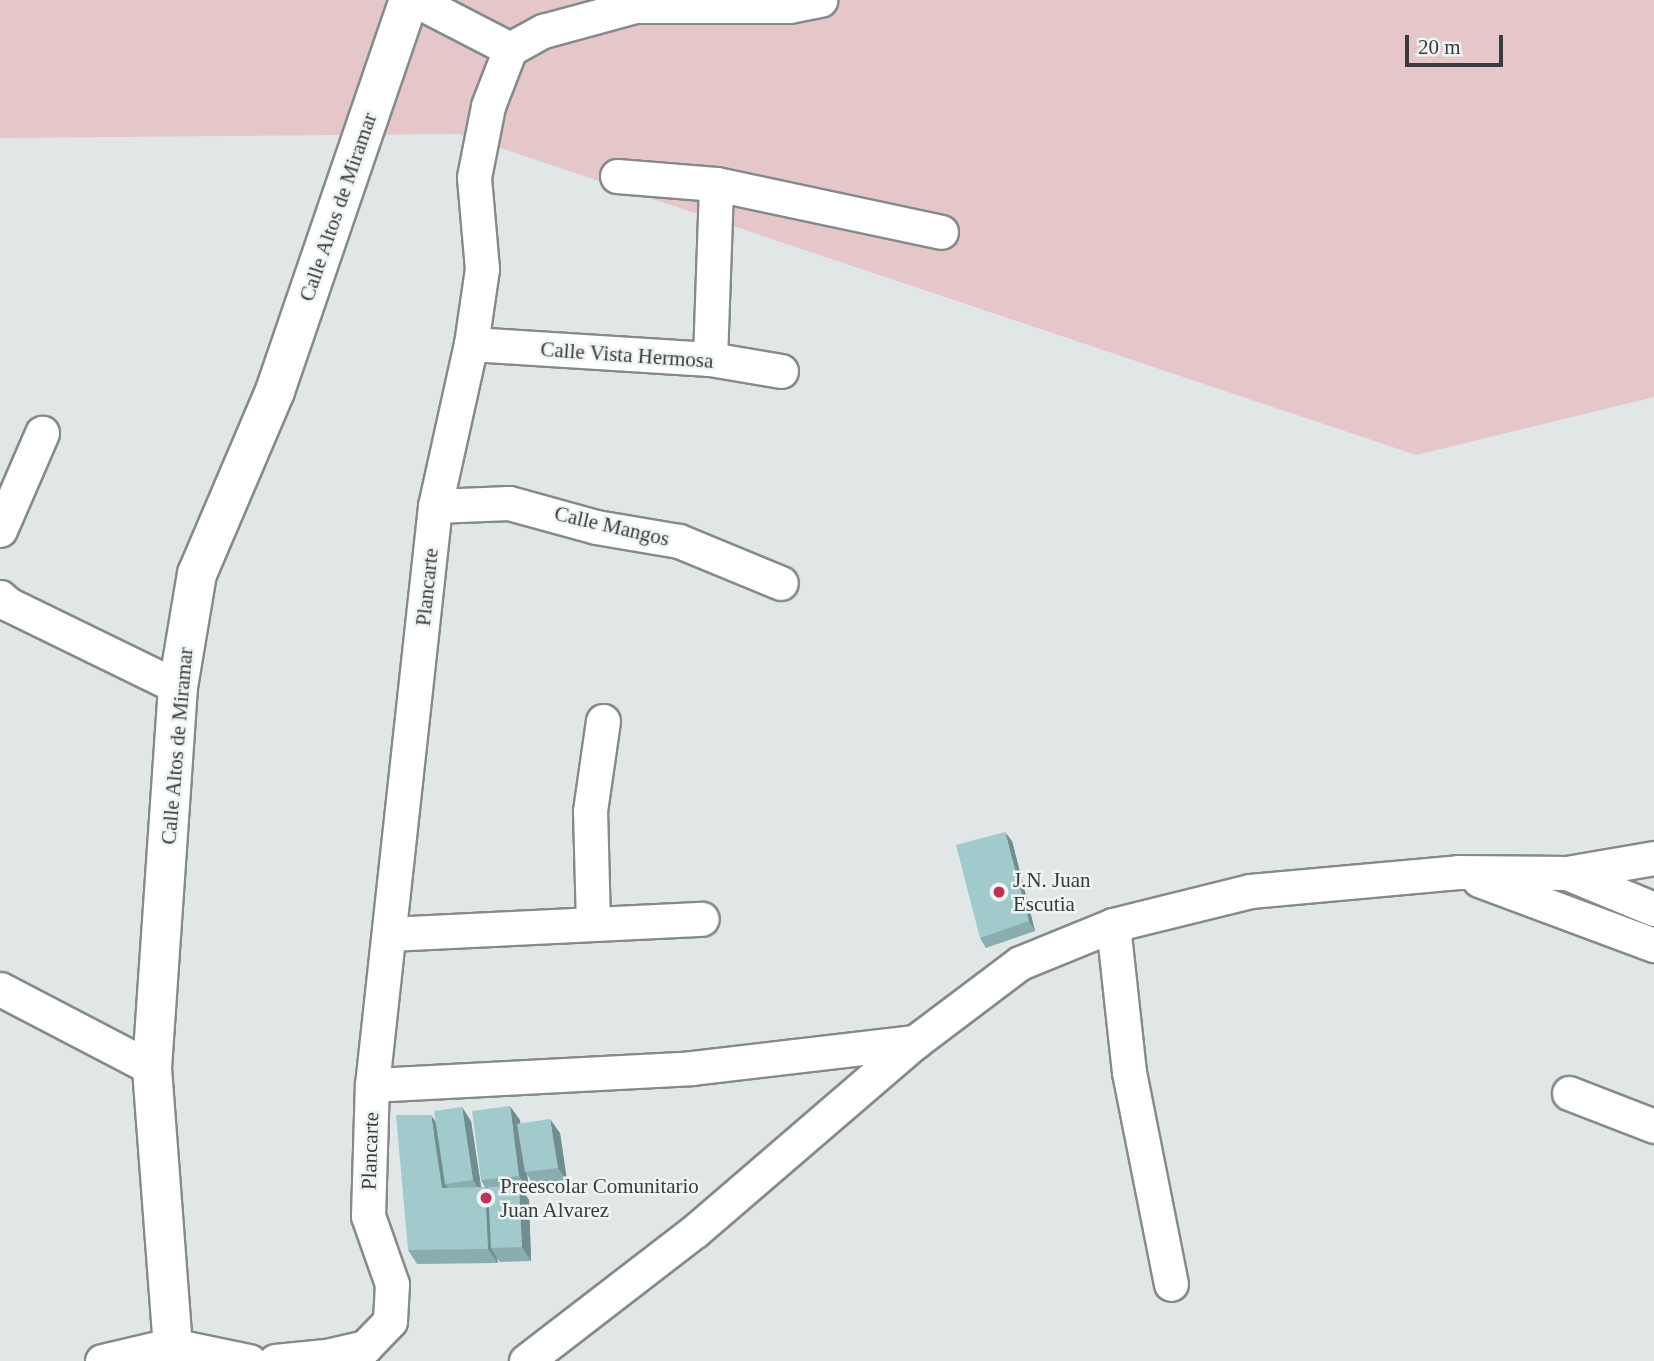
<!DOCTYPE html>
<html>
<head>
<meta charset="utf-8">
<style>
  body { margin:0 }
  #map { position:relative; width:1654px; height:1361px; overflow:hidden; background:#e1e7e7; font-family:"Times New Roman",serif }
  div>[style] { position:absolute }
  .green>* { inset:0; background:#e5c6c9 }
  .roads { filter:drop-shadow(2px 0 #858a8a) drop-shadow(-2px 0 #858a8a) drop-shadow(0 2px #858a8a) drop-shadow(0 -2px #858a8a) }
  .street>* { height:33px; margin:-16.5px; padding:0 16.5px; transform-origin:16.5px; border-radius:16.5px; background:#fff }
  .secondary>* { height:38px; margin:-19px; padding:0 19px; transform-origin:19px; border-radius:19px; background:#fff }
  .wall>* { inset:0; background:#8aaeaf }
  .shaded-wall>* { inset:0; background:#718d8f }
  .building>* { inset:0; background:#a1cacc }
  .dots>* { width:19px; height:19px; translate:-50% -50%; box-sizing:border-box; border:4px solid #eff4f4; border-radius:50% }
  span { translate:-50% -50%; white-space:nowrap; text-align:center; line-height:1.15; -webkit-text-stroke:5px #eff4f4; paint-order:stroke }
  .street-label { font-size:21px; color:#3a3c3c }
  .poi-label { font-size:21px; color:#3a3c3c }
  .left { translate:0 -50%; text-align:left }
  .scale { position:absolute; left:1405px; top:35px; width:98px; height:32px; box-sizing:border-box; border:4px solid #3a3c3c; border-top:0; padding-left:9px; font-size:21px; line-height:24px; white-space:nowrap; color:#3a3c3c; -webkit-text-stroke:5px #eff4f4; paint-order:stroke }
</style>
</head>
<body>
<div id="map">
  <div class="green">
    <div style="clip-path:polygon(0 0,1654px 0,1654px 397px,1416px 455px,459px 134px,0 138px)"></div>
  </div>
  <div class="roads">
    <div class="street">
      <div style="left:415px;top:0;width:107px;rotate:27.3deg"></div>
      <div style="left:617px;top:176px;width:99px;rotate:4.6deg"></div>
      <div style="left:716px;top:184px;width:230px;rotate:12deg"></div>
      <div style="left:471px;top:344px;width:239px;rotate:3.6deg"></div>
      <div style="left:710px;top:359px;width:72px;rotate:9.6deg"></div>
      <div style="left:710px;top:359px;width:175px;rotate:-88deg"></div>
      <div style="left:435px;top:506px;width:74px;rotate:-2.3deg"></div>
      <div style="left:509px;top:503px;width:90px;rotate:15.4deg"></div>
      <div style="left:596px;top:527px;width:84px;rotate:9.6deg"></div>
      <div style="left:679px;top:541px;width:110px;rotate:22.4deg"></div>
      <div style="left:0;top:530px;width:106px;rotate:-66.6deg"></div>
      <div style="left:0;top:597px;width:11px;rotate:41deg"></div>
      <div style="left:8px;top:604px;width:189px;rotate:26deg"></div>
      <div style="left:1567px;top:873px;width:94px;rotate:22.5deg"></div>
      <div style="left:1479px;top:880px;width:187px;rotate:20.4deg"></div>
      <div style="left:593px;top:924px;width:113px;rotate:-91.5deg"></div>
      <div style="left:590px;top:811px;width:91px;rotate:-81.8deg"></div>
      <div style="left:1113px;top:925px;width:148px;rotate:83.8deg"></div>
      <div style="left:1129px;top:1072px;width:216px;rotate:78.8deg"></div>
      <div style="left:390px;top:934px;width:312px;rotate:-2.8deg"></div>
      <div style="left:0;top:989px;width:171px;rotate:27.5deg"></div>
      <div style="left:372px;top:1085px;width:320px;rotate:-3deg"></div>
      <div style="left:692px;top:1068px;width:225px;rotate:-6.7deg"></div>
      <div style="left:1569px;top:1093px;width:91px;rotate:21.2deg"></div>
      <div style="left:102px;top:1361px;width:71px;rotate:-13.1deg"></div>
      <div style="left:171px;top:1345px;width:80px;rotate:11.6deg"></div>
      <div style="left:275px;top:1361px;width:51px;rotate:-5.6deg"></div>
      <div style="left:326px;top:1356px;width:40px;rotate:-13deg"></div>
      <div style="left:365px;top:1347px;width:36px;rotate:-46deg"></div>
      <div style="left:390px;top:1321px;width:37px;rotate:-87deg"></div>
      <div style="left:392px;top:1284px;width:72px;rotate:-109.4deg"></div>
      <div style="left:368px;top:1216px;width:131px;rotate:-88.3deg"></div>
      <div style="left:372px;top:1085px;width:582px;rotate:-83.79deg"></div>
      <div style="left:435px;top:506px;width:166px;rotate:-77.5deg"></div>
      <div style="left:471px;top:344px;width:76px;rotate:-81.7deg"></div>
      <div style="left:482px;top:269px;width:92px;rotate:-95deg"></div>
      <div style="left:474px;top:177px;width:72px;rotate:-78.8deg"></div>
      <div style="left:488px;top:106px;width:61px;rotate:-68.9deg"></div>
      <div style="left:510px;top:49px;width:38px;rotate:-29deg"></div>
      <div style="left:543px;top:31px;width:95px;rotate:-15.2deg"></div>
      <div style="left:635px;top:6px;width:154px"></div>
      <div style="left:789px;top:6px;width:32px;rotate:-11deg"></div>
      <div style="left:526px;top:1361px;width:213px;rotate:-37.6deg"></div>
      <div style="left:695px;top:1231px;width:290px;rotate:-40.7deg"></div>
      <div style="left:915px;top:1042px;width:131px;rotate:-37deg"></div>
      <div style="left:1020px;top:963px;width:100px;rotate:-22.2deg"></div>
      <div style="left:1113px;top:925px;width:141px;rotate:-13.9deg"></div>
      <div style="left:1250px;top:891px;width:209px;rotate:-5.2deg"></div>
      <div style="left:1458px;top:872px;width:109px;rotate:0.5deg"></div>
      <div style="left:1567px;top:873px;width:88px;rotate:-9.8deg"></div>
    </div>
    <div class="secondary">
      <div style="left:174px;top:1361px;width:294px;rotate:-94.3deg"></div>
      <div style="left:152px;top:1068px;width:382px;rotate:-86.1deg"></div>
      <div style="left:178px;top:687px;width:115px;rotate:-80.5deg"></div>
      <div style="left:197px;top:574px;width:199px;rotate:-66.9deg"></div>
      <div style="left:275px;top:391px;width:413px;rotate:-71.1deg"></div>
    </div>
  </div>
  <div class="wall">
    <div style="clip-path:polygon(1012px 841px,1035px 931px,986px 948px,980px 938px)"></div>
    <div style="clip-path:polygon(520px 1120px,520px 1124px,560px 1133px,567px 1181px,534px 1186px,527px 1174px,529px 1190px,522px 1190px,529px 1200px,531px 1261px,500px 1262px,497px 1258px,498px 1263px,417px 1264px,408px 1250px,436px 1122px,471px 1121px,481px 1187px,488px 1193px,481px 1180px)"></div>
  </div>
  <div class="shaded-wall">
    <div style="clip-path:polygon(1005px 832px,1012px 841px,1035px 931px,1029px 921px)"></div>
    <div style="clip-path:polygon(510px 1106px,520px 1120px,526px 1172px,525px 1172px,527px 1174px,529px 1190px,519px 1176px)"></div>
    <div style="clip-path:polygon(462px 1107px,471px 1121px,482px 1193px,473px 1180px)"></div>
    <div style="clip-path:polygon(431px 1115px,440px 1128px,445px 1184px,450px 1191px,442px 1188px)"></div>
    <div style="clip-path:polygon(550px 1119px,560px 1133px,567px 1181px,558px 1168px)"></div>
    <div style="clip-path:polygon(519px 1186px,529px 1200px,531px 1261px,522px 1247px)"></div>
    <div style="clip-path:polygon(485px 1187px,494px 1201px,491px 1248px,497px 1258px,498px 1263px,488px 1249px)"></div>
  </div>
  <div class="building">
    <div style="clip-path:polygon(1005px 832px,1029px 921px,980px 938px,956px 845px)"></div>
    <div style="clip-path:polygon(510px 1106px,519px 1176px,481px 1180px,472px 1111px)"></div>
    <div style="clip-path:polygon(462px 1107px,473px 1180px,445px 1184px,434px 1111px)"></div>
    <div style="clip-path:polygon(396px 1115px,431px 1115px,442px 1188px,485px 1187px,488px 1249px,408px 1250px)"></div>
    <div style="clip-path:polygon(550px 1119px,558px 1168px,525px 1172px,517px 1124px)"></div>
    <div style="clip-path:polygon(519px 1186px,522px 1247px,491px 1248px,488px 1187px)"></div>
  </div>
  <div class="dots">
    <div style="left:999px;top:892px;background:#c03155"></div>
    <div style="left:486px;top:1198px;background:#c03155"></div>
  </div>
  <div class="street-label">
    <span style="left:338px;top:207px;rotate:-71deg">Calle Altos de Miramar</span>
    <span style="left:627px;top:355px;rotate:4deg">Calle Vista Hermosa</span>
    <span style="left:612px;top:526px;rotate:13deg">Calle Mangos</span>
    <span style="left:427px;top:587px;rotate:-84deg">Plancarte</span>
    <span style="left:177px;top:746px;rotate:-85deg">Calle Altos de Miramar</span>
    <span style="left:370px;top:1151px;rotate:-88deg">Plancarte</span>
  </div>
  <div class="poi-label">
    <span class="left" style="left:1013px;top:892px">J.N. Juan<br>Escutia</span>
    <span class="left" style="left:500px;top:1198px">Preescolar Comunitario<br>Juan Alvarez</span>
  </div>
  <div class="scale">20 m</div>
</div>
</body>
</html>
